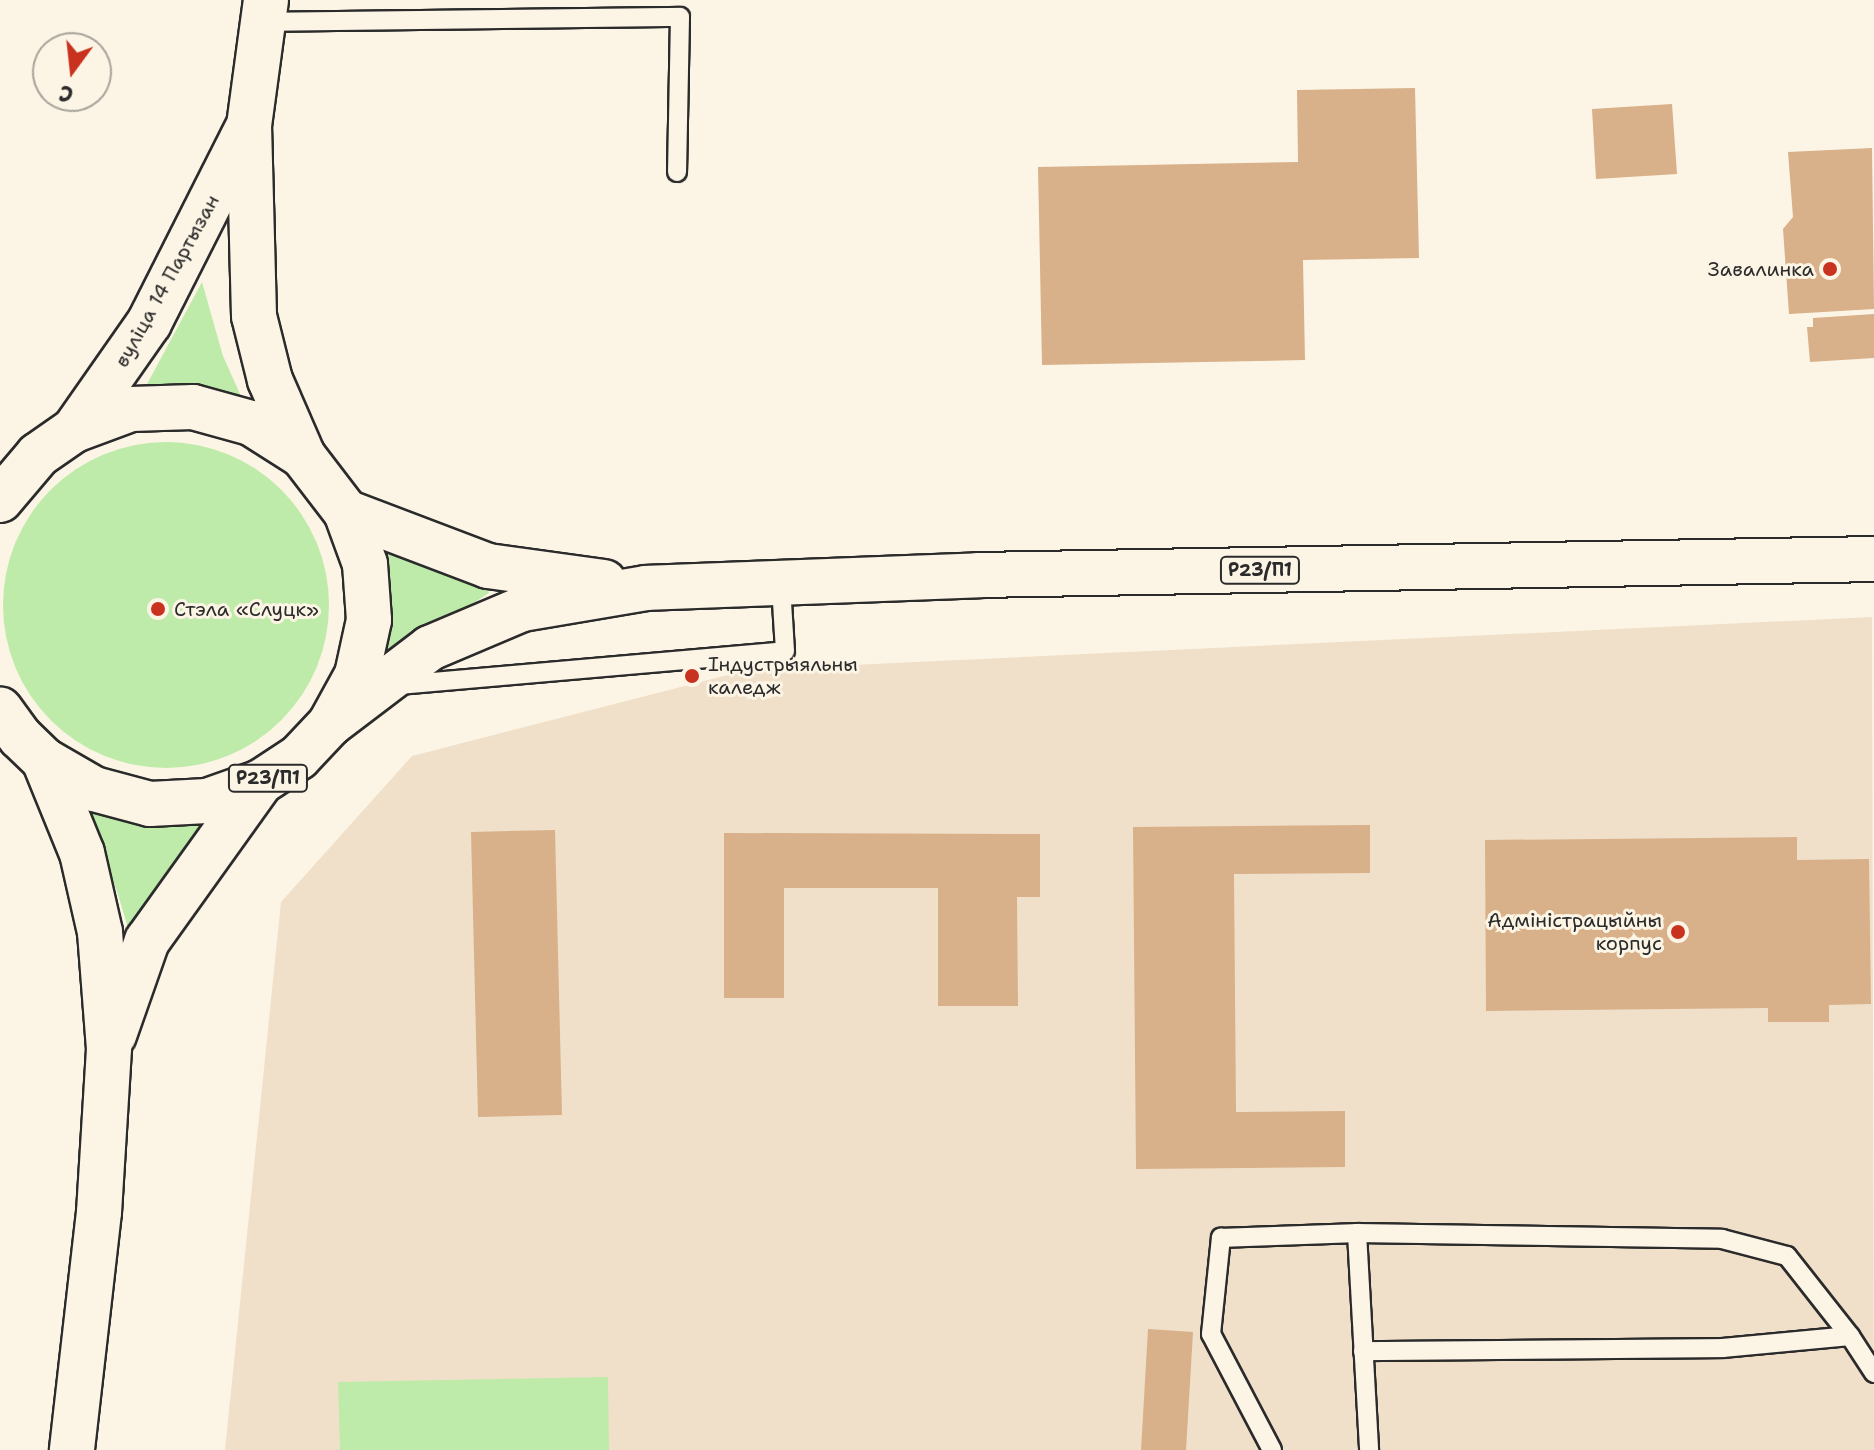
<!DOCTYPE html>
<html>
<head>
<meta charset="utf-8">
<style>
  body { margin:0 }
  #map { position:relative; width:1874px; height:1450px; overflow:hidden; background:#fcf5e5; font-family:"Shantell Sans",sans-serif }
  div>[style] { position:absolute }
  .built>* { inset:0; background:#f1e0c9 }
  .green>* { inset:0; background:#beeba9 }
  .round { border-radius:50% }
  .building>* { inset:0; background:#d8b089 }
  .roads { filter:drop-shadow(2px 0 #2b2b2b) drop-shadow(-2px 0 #2b2b2b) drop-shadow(0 2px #2b2b2b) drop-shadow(0 -2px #2b2b2b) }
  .service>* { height:18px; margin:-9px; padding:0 9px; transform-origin:9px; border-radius:9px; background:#fcf5e5 }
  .secondary>* { height:44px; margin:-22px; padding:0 22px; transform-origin:22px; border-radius:22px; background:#fcf5e5 }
  .primary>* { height:44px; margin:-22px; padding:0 22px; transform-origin:22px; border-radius:22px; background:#fcf5e5 }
  .dots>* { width:22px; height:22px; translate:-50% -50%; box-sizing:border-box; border:4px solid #fcf5e5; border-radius:50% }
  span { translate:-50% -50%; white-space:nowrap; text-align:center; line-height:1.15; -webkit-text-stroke:6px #fcf5e5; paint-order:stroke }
  .shield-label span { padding:2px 6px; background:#fcf5e5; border:2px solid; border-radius:6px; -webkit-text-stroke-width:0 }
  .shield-label { font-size:18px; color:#2b2b2b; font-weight:700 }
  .poi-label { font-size:20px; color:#2b2b2b }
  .right { translate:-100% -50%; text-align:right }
  .left { translate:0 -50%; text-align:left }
  .street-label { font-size:20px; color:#2b2b2b }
  .north { position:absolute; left:32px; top:32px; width:80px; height:80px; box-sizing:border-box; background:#fcf5e5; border:2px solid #a8a49b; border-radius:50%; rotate:195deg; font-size:22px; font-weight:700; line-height:32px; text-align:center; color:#2b2b2b }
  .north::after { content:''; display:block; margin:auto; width:28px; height:36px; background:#c8321e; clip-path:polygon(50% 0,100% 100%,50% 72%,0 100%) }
</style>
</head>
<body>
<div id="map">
  <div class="built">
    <div style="clip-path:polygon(1872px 617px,1874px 1450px,225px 1450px,281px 902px,412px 756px,747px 670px)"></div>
  </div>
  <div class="green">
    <div style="clip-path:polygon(202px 282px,223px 356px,244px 403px,146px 386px)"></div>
    <div class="round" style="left:3px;top:442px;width:326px;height:326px"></div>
    <div style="clip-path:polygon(385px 542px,483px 581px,489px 593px,373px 668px,379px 553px)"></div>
    <div style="clip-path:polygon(83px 805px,206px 816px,131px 938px,117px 891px)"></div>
    <div style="clip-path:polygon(608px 1377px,609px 1450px,340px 1450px,338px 1382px)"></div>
  </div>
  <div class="building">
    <div style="clip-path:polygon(1415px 88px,1419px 258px,1303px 260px,1305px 360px,1042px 365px,1038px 167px,1298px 162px,1297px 90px)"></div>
    <div style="clip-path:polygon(1672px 104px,1677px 174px,1596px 179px,1592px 109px)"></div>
    <div style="clip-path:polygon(1872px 148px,1874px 309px,1789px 314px,1783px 229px,1793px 217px,1788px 152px)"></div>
    <div style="clip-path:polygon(1874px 314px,1874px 358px,1810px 362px,1807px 327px,1813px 327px,1813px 318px)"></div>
    <div style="clip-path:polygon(1370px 825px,1370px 873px,1234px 874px,1236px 1112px,1345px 1111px,1345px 1167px,1136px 1169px,1133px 827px)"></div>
    <div style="clip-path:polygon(555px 830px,562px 1115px,478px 1117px,471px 832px)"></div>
    <div style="clip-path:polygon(724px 833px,1040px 834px,1040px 897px,1017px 897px,1018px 1006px,938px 1006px,938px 888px,784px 888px,784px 998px,724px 998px)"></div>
    <div style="clip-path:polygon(1797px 837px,1797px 860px,1869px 859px,1871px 1004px,1829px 1005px,1829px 1022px,1768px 1022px,1768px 1008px,1486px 1011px,1485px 840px)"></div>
    <div style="clip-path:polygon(1148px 1329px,1193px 1332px,1186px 1450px,1141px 1450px)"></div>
  </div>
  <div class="roads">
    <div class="service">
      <div style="left:263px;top:22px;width:417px;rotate:-0.7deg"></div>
      <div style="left:680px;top:17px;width:155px;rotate:91.1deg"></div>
      <div style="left:399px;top:685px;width:387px;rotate:-5deg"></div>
      <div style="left:785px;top:651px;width:66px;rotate:-93.5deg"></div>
      <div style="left:1357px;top:1233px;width:365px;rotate:0.9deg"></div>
      <div style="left:1722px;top:1239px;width:67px;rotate:14.7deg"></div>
      <div style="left:1787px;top:1256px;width:102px;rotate:51.8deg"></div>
      <div style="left:1850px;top:1336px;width:128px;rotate:174.6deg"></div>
      <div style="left:1723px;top:1348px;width:360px;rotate:179.5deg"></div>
      <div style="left:1850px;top:1336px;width:44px;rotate:57deg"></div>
      <div style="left:1272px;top:1450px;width:131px;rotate:-117.7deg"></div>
      <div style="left:1211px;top:1334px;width:97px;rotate:-84.1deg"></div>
      <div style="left:1221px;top:1238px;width:136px;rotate:-2.1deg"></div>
      <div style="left:1357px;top:1233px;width:217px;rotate:86.8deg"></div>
    </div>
    <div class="secondary">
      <div style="left:266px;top:0;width:126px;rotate:97.7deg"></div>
      <div style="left:249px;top:125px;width:191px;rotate:88.5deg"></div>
      <div style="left:254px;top:316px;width:66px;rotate:76deg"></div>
      <div style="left:270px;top:380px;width:83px;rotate:66.5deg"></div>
      <div style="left:74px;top:430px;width:131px;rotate:-55deg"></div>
      <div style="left:149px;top:323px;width:215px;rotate:-63.2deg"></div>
    </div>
    <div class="primary">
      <div style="left:0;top:500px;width:59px;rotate:-49.8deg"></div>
      <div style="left:38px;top:455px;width:44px;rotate:-34.8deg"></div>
      <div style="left:74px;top:430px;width:61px;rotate:-20.2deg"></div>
      <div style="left:131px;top:409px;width:62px;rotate:-1.8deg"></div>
      <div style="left:193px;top:407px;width:60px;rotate:15.4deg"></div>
      <div style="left:251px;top:423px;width:62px;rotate:32.4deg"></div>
      <div style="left:303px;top:456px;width:71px;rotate:52.5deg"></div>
      <div style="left:346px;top:512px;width:55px;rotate:69.9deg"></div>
      <div style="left:365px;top:564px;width:56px;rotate:85.9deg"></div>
      <div style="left:369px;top:620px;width:56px;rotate:102.3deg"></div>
      <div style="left:357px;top:675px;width:56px;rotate:118.9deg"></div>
      <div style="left:330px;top:724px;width:45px;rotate:133.2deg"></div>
      <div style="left:299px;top:757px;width:45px;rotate:146.7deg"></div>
      <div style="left:261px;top:782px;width:57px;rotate:160.6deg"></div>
      <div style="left:207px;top:801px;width:57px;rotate:177deg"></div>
      <div style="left:150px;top:804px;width:58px;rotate:-165deg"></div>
      <div style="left:94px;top:789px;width:58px;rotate:-149.9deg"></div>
      <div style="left:44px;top:760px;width:33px;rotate:-136deg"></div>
      <div style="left:20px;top:737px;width:34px;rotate:-126deg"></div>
      <div style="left:346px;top:512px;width:152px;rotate:20.8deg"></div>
      <div style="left:488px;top:566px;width:117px;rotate:7.9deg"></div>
      <div style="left:330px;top:724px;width:126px;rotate:-37.2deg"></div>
      <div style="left:430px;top:648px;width:100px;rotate:-23deg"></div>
      <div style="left:522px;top:609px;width:126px;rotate:-9.6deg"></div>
      <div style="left:646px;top:588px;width:332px;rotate:-2.2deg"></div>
      <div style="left:978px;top:575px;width:896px;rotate:-1.02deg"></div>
      <div style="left:44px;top:760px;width:100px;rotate:67.8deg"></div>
      <div style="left:82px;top:853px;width:81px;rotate:77.2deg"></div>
      <div style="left:100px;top:932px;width:117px;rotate:85.6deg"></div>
      <div style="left:109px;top:1049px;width:163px;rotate:93.5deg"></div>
      <div style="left:99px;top:1212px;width:240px;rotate:96.5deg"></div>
      <div style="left:114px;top:1035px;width:100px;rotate:-70.7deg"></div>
      <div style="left:147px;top:941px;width:196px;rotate:-54.4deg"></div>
    </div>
  </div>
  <div class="dots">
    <div style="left:1830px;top:269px;background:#c8321e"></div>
    <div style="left:158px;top:609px;background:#c8321e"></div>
    <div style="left:692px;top:676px;background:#c8321e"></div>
    <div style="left:1678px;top:932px;background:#c8321e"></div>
  </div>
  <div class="shield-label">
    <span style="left:1260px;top:570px">Р23/П1</span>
    <span style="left:268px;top:778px">Р23/П1</span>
  </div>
  <div class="poi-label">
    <span class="right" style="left:1814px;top:269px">Завалинка</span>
    <span class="left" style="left:174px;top:609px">Стэла «Слуцк»</span>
    <span class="left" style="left:708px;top:676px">Індустрыяльны<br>каледж</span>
    <span class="right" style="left:1662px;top:932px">Адміністрацыйны<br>корпус</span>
  </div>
  <div class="street-label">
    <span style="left:167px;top:281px;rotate:-61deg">вуліца 14 Партызан</span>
  </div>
  <div class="north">С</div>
</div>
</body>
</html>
